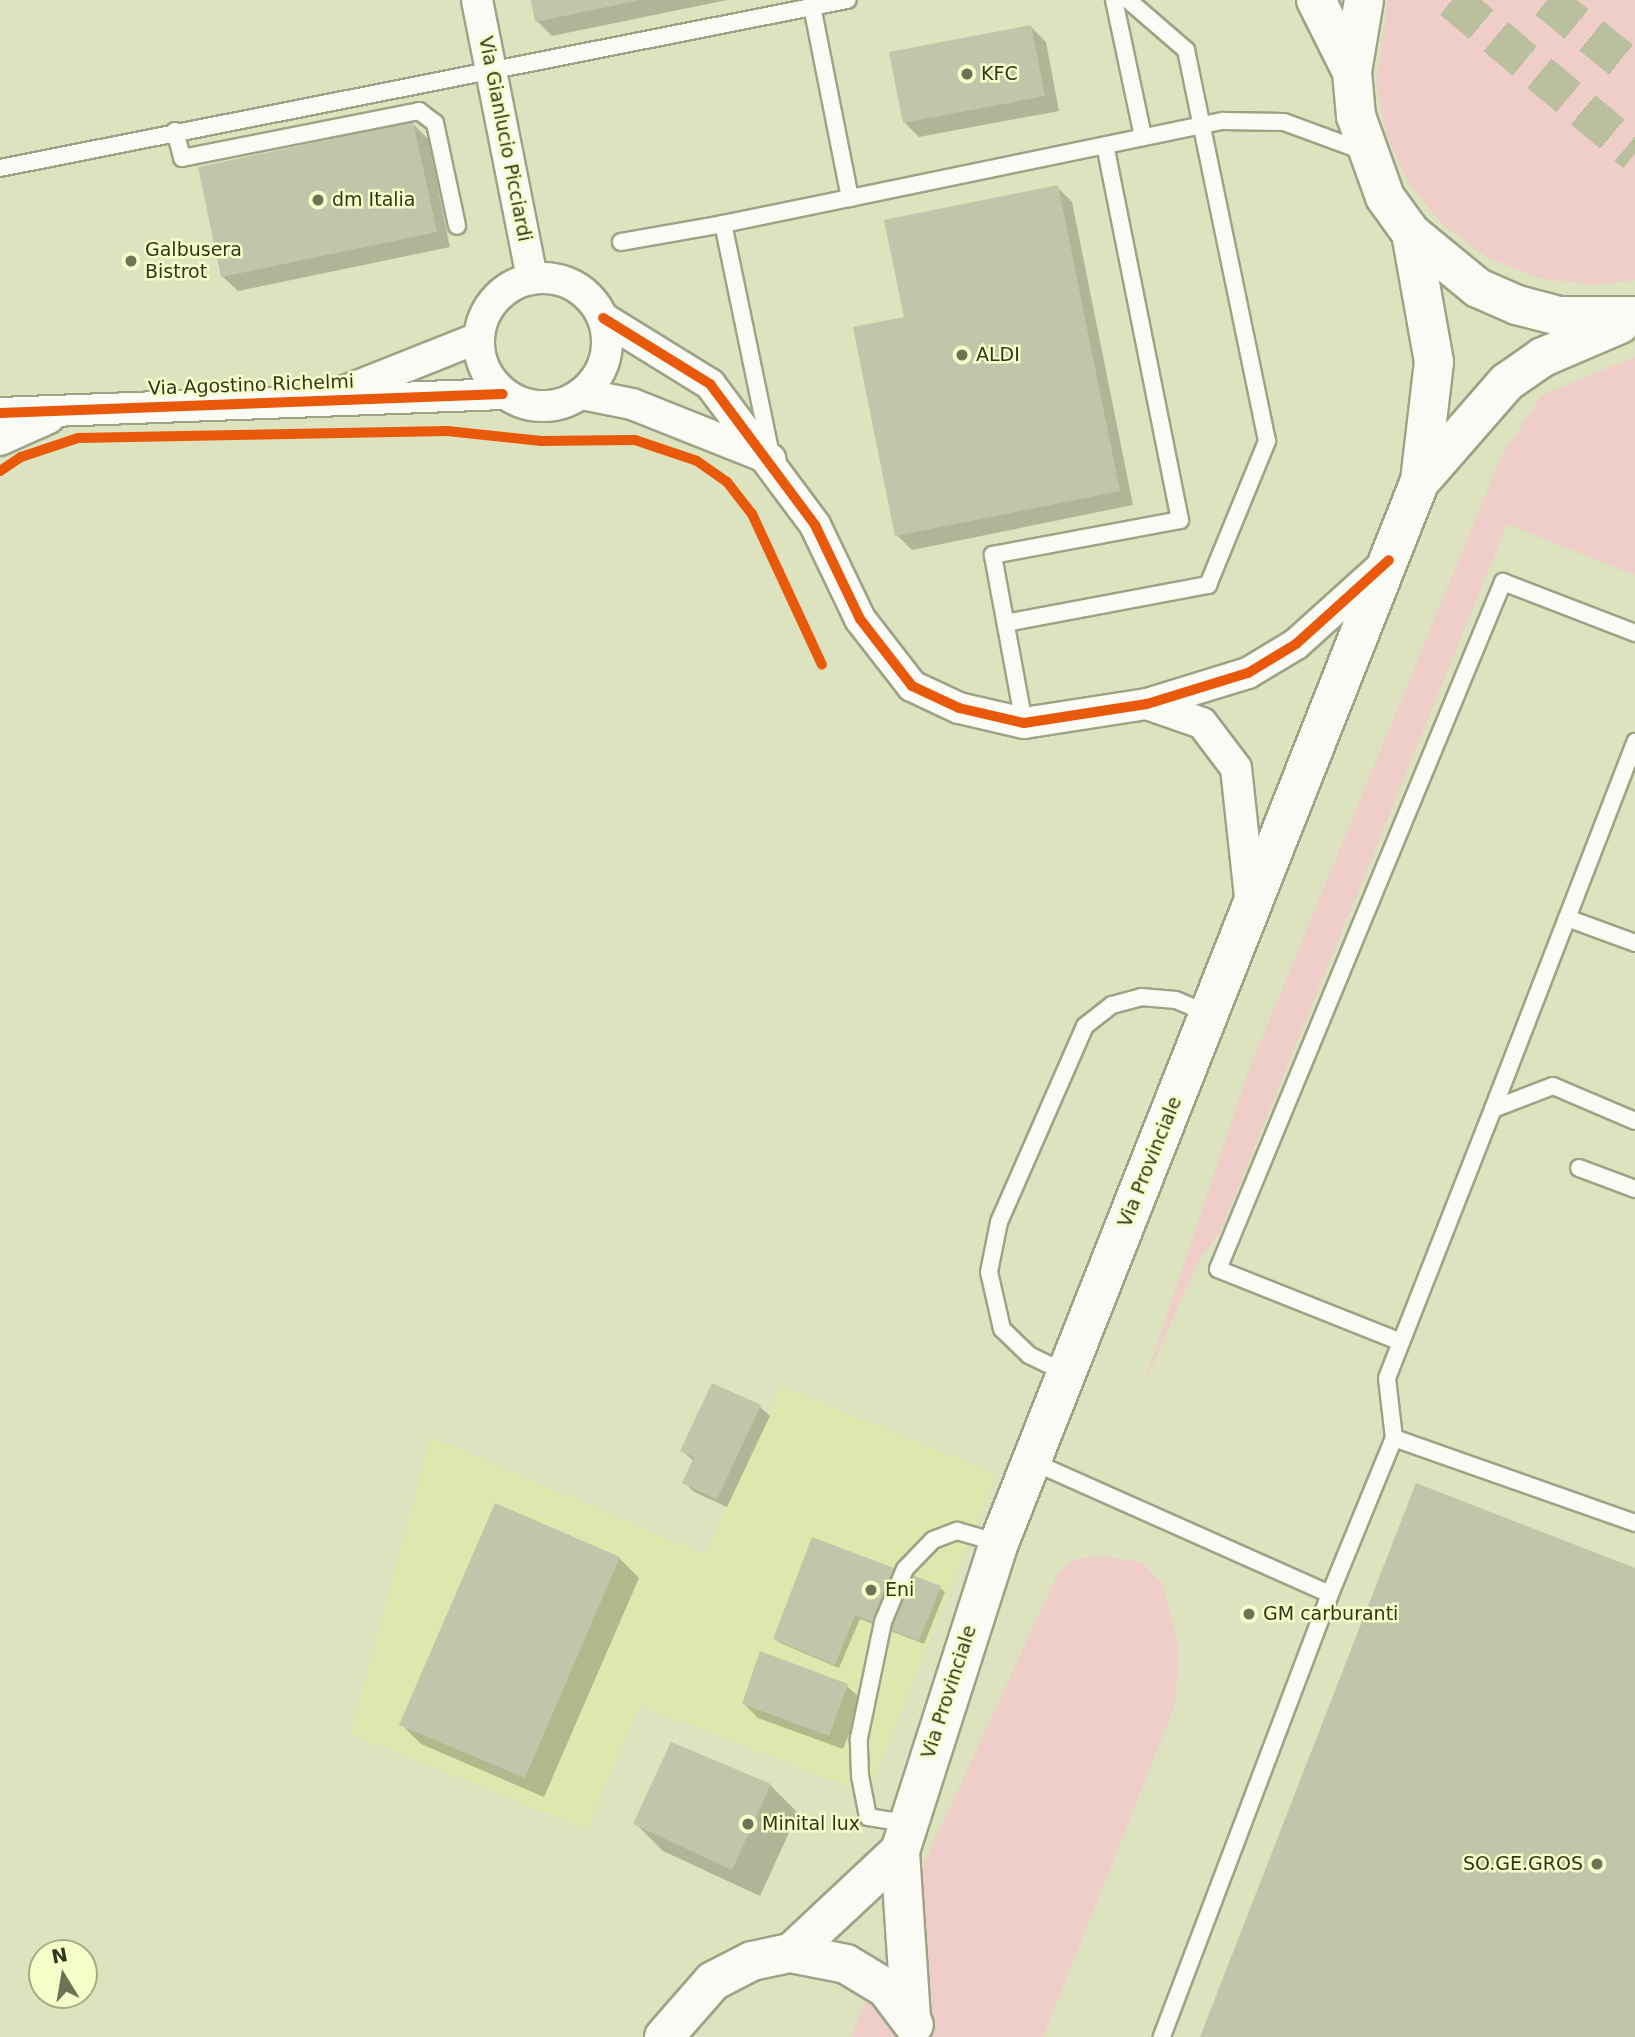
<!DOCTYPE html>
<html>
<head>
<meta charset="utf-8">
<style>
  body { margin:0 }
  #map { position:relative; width:1635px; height:2037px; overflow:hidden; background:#dce3be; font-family:"DejaVu Sans",sans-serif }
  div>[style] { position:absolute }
  .built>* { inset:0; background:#dde8ae }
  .green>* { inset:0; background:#efcdc8 }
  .shadow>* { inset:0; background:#0003 }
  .building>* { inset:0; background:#c0c6a9 }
  .highway-tunnel>* { height:38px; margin-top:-19px; transform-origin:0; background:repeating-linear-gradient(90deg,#bac09d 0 38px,transparent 0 57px) }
  .roads { filter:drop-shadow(2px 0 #9da385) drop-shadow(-2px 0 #9da385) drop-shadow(0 2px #9da385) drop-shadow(0 -2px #9da385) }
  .lane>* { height:16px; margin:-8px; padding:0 8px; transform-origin:8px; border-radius:8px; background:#fafbf5 }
  .street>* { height:30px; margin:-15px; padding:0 15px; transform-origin:15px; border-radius:15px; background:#fafbf5 }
  .street>.ring { margin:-15px; padding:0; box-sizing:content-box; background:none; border:30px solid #fafbf5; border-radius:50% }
  .primary>* { height:38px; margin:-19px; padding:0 19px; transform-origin:19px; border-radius:19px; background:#fafbf5 }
  .highway>* { height:38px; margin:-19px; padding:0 19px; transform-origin:19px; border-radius:19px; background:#fafbf5 }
  .cycleway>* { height:10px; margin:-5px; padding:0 5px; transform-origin:5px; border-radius:5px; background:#e8590c }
  .dots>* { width:19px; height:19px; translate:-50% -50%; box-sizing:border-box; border:4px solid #f3fec8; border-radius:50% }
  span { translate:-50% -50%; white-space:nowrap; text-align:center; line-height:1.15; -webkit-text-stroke:5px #f3fec8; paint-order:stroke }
  .poi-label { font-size:19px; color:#31361b }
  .left { translate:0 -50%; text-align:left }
  .right { translate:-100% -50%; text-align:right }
  .street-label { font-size:19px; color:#31361b }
  .north { position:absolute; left:28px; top:1939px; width:70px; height:70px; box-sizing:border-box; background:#f3fec8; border:2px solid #a5ae83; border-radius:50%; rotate:349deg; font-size:19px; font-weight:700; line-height:28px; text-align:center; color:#31361b }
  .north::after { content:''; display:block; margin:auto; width:24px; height:32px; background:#6d7354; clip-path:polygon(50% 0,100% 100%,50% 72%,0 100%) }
</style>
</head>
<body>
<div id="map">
  <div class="built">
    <div style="clip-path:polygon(781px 1386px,996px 1474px,868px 1794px,640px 1705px,586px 1829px,351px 1734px,431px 1437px,705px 1555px)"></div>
  </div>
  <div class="green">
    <div style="clip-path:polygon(1388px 0,1635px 0,1635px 280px,1594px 285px,1539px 278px,1488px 258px,1444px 226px,1409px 184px,1386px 135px,1376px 81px)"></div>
    <div style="clip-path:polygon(1635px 357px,1635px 575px,1507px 524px,1221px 1230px,1196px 1266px,1142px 1389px,1249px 1070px,1501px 457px,1542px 395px)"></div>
    <div style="clip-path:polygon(1106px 1556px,1143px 1563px,1162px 1584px,1178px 1644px,1176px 1702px,1043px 2037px,851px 2037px,905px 1905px,1059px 1571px,1077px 1559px)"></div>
  </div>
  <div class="shadow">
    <div style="clip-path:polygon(533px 0,727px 0,552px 36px,537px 21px)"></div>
    <div style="clip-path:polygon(1031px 27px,1046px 42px,1059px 111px,919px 137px,904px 122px)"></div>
    <div style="clip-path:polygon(413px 124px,428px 139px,450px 247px,238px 291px,223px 277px,200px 168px)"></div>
    <div style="clip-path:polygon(1057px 187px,1072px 202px,1133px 505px,912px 550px,897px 535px,906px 318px)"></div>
    <div style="clip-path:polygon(760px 1407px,770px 1416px,727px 1507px,694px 1492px,684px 1482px,694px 1461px,682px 1451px)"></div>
    <div style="clip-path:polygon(813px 1540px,940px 1588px,945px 1592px,924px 1644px,860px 1619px,839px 1668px,780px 1643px,775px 1639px)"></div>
    <div style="clip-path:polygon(619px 1558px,639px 1578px,544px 1797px,421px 1744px,401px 1724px)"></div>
    <div style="clip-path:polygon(847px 1686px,862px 1700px,843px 1749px,758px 1718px,744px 1704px)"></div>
    <div style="clip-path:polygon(770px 1785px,798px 1813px,760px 1896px,663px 1851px,635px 1823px)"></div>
  </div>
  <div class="building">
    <div style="clip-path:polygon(531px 0,636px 0,636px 1px,535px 22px)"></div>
    <div style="clip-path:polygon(1031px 25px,1045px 96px,903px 123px,889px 52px)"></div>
    <div style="clip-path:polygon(413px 122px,437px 232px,221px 277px,198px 167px)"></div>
    <div style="clip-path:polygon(1058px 185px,1120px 491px,895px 536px,853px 327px,904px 317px,884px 220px)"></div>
    <div style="clip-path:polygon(712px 1383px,761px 1405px,717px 1499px,682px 1483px,694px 1457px,680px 1451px)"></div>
    <div style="clip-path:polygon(1416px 1483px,1635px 1568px,1635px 2037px,1200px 2037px)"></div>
    <div style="clip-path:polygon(495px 1503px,620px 1557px,525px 1778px,399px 1725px)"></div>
    <div style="clip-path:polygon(812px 1537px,941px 1586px,919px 1641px,855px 1615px,835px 1665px,773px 1639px)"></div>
    <div style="clip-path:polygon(760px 1651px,848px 1684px,829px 1736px,742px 1704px)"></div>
    <div style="clip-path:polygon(671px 1742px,771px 1784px,732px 1870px,633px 1824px)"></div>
  </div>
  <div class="highway-tunnel">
    <div style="left:1452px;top:0;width:239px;rotate:39.9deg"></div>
    <div style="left:1547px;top:0;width:113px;rotate:38.9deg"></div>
  </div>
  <div class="roads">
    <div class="lane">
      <div style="left:1114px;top:0;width:140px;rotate:78deg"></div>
      <div style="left:175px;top:131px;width:28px;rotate:75deg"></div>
      <div style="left:182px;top:158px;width:242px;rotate:-11.2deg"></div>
      <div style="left:419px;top:111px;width:20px;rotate:37deg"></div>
      <div style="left:435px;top:123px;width:105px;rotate:77.9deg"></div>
      <div style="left:0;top:168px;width:864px;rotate:-11.22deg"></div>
      <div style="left:850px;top:198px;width:381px;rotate:-11.7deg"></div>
      <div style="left:1223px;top:121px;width:61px;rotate:0.9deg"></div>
      <div style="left:1284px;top:122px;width:84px;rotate:20.2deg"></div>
      <div style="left:621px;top:242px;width:104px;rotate:-10deg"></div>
      <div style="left:771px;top:455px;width:236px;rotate:-101.7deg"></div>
      <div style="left:723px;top:224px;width:130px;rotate:-11.6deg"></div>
      <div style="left:850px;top:198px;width:196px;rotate:-101.2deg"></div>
      <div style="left:1006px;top:623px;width:206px;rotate:-10.7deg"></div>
      <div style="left:1208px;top:585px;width:156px;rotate:-67.7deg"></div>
      <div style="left:1267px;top:441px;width:399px;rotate:-101.7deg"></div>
      <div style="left:1186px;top:50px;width:77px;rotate:-139.2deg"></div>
      <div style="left:1024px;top:723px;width:171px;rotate:-100.5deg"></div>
      <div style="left:993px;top:555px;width:190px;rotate:-10.6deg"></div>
      <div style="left:1180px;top:520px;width:382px;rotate:-101.3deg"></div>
      <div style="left:1567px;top:918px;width:72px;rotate:20.2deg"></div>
      <div style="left:1493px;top:1109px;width:394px;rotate:-68.8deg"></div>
      <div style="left:1579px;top:1168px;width:60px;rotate:20.6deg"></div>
      <div style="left:1401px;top:1342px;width:197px;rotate:-158.3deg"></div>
      <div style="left:1218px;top:1269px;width:744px;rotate:-67.47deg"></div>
      <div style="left:1503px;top:582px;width:142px;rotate:21.1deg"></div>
      <div style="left:1066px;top:1373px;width:41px;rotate:-154.1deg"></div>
      <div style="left:1029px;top:1355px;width:37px;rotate:-136deg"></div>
      <div style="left:1002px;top:1329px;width:58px;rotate:-102.8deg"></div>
      <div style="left:989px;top:1272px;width:51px;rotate:-78.7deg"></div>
      <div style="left:999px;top:1222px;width:214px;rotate:-66.3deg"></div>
      <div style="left:1085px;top:1026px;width:34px;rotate:-38deg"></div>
      <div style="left:1112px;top:1005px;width:30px;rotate:-15deg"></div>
      <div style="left:1141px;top:997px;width:35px;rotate:5deg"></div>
      <div style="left:1176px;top:1000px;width:36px;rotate:23deg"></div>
      <div style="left:1394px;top:1438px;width:60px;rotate:-96.7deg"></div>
      <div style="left:1387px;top:1378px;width:289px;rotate:-68.5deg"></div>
      <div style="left:1493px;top:1109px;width:64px;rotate:-21deg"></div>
      <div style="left:1553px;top:1086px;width:89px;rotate:23.1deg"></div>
      <div style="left:1031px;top:1461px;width:327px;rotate:24deg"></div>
      <div style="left:1330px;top:1594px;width:474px;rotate:110.8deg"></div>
      <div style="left:1330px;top:1594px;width:169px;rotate:-67.7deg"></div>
      <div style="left:1394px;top:1438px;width:256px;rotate:19.4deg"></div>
      <div style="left:906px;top:1823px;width:38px;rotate:-171deg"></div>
      <div style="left:868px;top:1817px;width:42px;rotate:-101deg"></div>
      <div style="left:860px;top:1776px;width:38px;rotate:-92deg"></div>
      <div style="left:859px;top:1738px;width:118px;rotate:-78.3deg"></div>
      <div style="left:883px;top:1622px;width:57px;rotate:-67.5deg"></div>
      <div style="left:905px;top:1569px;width:40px;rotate:-46deg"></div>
      <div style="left:933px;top:1540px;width:26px;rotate:-21deg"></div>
      <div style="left:957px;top:1531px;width:44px;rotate:15.9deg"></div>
    </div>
    <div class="street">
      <div style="left:477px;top:0;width:284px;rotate:78.8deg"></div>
      <div class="ring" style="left:479px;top:278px;width:98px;height:98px"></div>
      <div style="left:603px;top:318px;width:126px;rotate:31.7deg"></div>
      <div style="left:710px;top:384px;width:176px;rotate:53.3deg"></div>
      <div style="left:815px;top:525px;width:104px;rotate:64.4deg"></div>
      <div style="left:860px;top:619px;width:85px;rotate:52.2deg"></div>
      <div style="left:912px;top:686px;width:52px;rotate:25.1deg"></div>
      <div style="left:959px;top:708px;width:67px;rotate:13deg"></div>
      <div style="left:1024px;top:723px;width:124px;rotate:-8.8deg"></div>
      <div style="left:1147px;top:704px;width:106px;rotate:-17.1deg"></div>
      <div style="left:1248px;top:673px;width:56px;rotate:-31.1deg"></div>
      <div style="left:1296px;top:644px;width:121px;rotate:-42deg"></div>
      <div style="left:345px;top:391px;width:143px;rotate:-21.7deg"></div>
      <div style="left:582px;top:394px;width:51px;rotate:11.3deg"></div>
      <div style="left:632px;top:404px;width:149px;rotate:21.7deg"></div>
      <div style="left:0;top:413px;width:503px;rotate:-2.16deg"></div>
      <div style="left:0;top:440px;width:54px;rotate:-24.2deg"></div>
      <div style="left:1147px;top:704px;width:58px;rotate:19.1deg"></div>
      <div style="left:1202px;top:723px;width:56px;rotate:52.9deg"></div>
      <div style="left:1236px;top:768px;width:138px;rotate:83.8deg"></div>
    </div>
    <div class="primary">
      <div style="left:1364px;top:0;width:73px;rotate:99.5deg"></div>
      <div style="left:1352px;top:72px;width:44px;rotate:84.8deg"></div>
      <div style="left:1356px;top:116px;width:86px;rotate:70.3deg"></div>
      <div style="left:1385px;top:197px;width:44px;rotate:54.2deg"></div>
      <div style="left:1411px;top:233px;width:87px;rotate:39.4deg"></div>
      <div style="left:1478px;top:288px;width:43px;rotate:23.6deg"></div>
      <div style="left:1517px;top:305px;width:43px;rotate:14.7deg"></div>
      <div style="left:1559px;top:316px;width:76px"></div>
      <div style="left:1424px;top:477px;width:126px;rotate:-48.9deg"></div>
      <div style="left:1507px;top:382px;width:44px;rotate:-34.8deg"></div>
      <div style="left:1543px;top:357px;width:84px;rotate:-23.2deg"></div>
      <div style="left:791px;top:1953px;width:149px;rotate:-43.1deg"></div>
      <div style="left:911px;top:2018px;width:167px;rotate:-93.8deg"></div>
      <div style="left:900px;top:1851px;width:324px;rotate:-72.2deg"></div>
      <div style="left:999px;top:1543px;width:1142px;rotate:-68.38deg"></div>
      <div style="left:1420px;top:481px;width:120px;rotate:-83.3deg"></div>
      <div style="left:1434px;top:362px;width:131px;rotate:-100.1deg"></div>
      <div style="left:664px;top:2037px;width:74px;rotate:-48.8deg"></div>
      <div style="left:713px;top:1981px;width:44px;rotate:-27.1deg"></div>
      <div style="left:752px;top:1961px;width:40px;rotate:-12deg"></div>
      <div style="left:791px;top:1953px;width:56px;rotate:11.3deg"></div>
      <div style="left:846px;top:1964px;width:47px;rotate:31deg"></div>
      <div style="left:886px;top:1988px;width:46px;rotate:52.9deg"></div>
    </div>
    <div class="highway">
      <div style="left:1316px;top:0;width:80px;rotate:63.4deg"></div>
    </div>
  </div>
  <div class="cycleway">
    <div style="left:603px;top:318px;width:126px;rotate:31.7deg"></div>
    <div style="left:710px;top:384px;width:176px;rotate:53.3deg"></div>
    <div style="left:815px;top:525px;width:104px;rotate:64.4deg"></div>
    <div style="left:860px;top:619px;width:85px;rotate:52.2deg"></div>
    <div style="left:912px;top:686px;width:52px;rotate:25.1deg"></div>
    <div style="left:959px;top:708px;width:67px;rotate:13deg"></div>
    <div style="left:1024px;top:723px;width:124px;rotate:-8.8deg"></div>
    <div style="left:1147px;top:704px;width:106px;rotate:-17.1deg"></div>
    <div style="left:1248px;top:673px;width:56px;rotate:-31.1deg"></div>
    <div style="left:1296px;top:644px;width:125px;rotate:-42.1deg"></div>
    <div style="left:0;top:413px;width:503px;rotate:-2.16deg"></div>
    <div style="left:0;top:471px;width:25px;rotate:-34deg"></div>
    <div style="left:21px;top:457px;width:60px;rotate:-18.4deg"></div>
    <div style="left:78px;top:438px;width:369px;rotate:-1.1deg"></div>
    <div style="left:447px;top:431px;width:95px;rotate:6.1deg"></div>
    <div style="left:541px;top:441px;width:94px;rotate:-0.6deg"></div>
    <div style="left:635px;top:440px;width:65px;rotate:18.7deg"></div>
    <div style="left:697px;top:461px;width:37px;rotate:35deg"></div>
    <div style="left:727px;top:482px;width:41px;rotate:52deg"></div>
    <div style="left:752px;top:514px;width:166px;rotate:65.1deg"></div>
  </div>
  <div class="dots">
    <div style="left:967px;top:74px;background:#6d7354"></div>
    <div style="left:318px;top:200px;background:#6d7354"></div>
    <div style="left:131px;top:261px;background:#6d7354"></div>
    <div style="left:962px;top:355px;background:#6d7354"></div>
    <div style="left:871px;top:1590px;background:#6d7354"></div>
    <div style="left:1249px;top:1614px;background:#6d7354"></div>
    <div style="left:748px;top:1824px;background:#6d7354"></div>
    <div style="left:1597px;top:1864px;background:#6d7354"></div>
  </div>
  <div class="poi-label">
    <span class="left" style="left:981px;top:74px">KFC</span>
    <span class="left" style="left:332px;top:200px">dm Italia</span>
    <span class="left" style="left:145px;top:261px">Galbusera<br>Bistrot</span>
    <span class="left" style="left:976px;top:355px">ALDI</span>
    <span class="left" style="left:885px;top:1590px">Eni</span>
    <span class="left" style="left:1263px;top:1614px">GM carburanti</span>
    <span class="left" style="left:762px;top:1824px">Minital lux</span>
    <span class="right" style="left:1583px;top:1864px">SO.GE.GROS</span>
  </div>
  <div class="street-label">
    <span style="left:505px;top:139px;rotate:79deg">Via Gianlucio Picciardi</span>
    <span style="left:251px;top:385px;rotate:-2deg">Via Agostino Richelmi</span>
    <span style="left:1150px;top:1162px;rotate:-68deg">Via Provinciale</span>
    <span style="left:949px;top:1692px;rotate:-72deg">Via Provinciale</span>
  </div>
  <div class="north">N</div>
</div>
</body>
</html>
